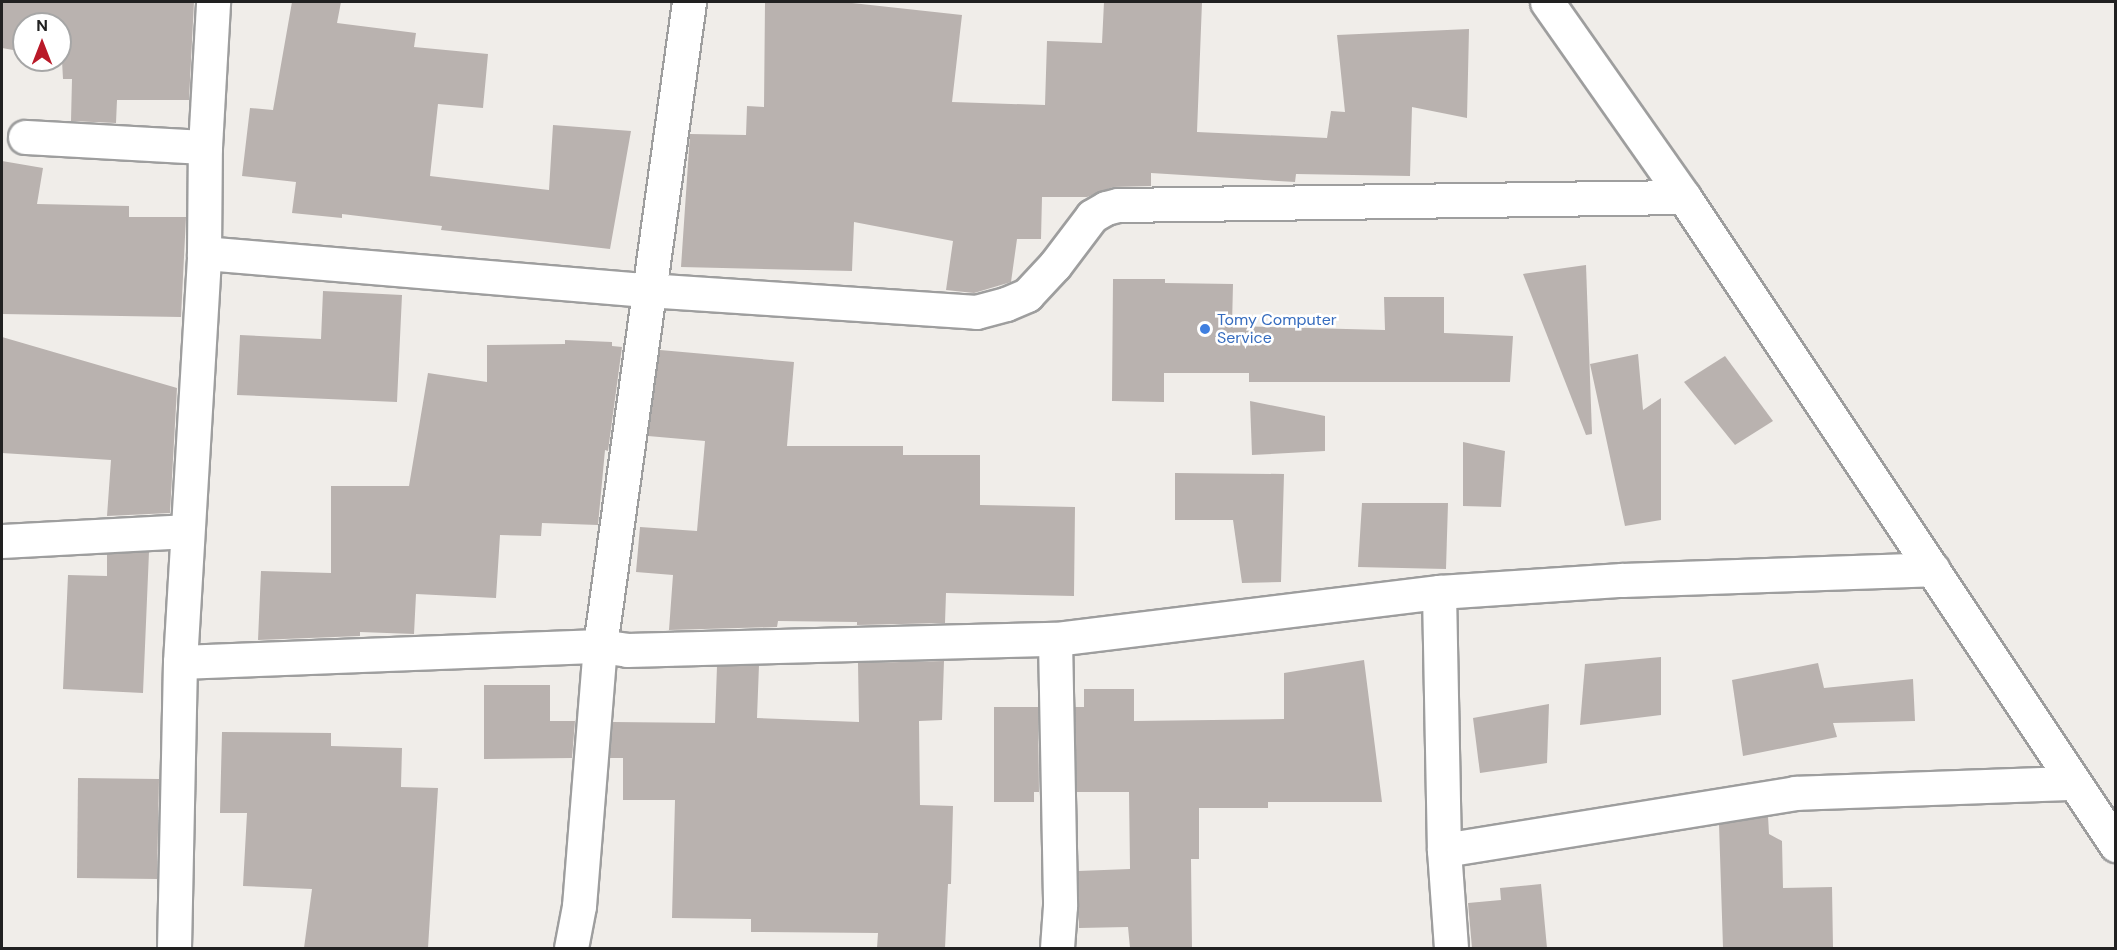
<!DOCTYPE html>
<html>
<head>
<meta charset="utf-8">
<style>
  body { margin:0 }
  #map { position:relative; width:2117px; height:950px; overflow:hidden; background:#f0ede9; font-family:"DM Sans",sans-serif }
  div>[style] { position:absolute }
  .building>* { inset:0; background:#b9b2af }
  .roads { filter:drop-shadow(2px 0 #9e9e9e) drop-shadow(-2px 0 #9e9e9e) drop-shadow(0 2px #9e9e9e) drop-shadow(0 -2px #9e9e9e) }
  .minor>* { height:33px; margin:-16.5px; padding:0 16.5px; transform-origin:16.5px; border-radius:16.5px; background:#fff }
  .dots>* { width:16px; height:16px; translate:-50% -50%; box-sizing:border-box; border:3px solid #fff; border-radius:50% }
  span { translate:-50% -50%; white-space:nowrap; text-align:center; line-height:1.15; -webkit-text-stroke:5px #fff; paint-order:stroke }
  .shop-label { font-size:16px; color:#366cbe }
  .left { translate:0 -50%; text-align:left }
  .frame { position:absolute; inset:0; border:3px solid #212121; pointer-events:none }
  .north { position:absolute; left:12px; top:12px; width:60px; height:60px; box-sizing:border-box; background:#fff; border:2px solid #a6a6a6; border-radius:50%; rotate:0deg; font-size:16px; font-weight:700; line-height:24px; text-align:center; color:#212121 }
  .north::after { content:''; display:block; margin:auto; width:21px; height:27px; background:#b91928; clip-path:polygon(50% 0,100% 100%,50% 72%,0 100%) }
</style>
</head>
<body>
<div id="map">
  <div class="building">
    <div style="clip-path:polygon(2px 2px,194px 2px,189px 100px,117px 100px,116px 123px,71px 121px,72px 79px,63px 79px,60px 24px,24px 24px,24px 52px,2px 48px)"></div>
    <div style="clip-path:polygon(292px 2px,341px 2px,337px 23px,416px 33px,414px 47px,488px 54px,483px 108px,438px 104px,430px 176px,549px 190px,553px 125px,631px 131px,610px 249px,441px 230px,442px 226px,342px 214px,342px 218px,292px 213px,296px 182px,242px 176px,250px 108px,273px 110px)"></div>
    <div style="clip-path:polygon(765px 2px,843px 2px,962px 15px,952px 102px,1045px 105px,1047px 41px,1102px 43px,1104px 2px,1202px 2px,1197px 132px,1327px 138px,1331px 111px,1345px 112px,1337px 35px,1469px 29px,1467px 118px,1412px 107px,1410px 176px,1296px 174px,1295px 182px,1151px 173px,1151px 186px,1113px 187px,1087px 197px,1042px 197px,1041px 239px,1017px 239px,1011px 282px,974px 293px,946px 290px,953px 241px,854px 222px,852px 271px,681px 267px,690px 134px,746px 135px,747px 106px,764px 107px)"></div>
    <div style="clip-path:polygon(2px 161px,43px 168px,37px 204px,129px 206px,129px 217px,186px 217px,181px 317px,2px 314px)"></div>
    <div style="clip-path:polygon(1586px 265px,1592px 434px,1586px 435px,1523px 274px)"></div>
    <div style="clip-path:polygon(1113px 279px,1165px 279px,1165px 283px,1233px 284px,1232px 326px,1385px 330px,1384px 297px,1444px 297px,1444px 333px,1513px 336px,1510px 382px,1249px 382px,1249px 373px,1164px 373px,1164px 402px,1112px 401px)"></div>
    <div style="clip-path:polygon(323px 291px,402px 295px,397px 402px,237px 395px,240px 335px,321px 339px)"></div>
    <div style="clip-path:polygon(2px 337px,177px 388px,170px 513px,107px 516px,111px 460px,2px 453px)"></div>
    <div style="clip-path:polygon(565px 340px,612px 342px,612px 346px,622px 347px,608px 451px,605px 450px,598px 525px,542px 523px,541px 536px,500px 535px,496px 598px,416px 594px,414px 634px,360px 632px,360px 636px,258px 640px,261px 571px,331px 573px,331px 486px,409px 486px,428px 373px,487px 382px,487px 345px,565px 344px)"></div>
    <div style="clip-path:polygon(660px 350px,794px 362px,787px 446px,903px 446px,903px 455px,980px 455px,980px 505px,1075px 507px,1074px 596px,946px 593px,945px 623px,857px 625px,857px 622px,778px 621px,777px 627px,669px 630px,673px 575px,636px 572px,640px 527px,697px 531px,705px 441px,648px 436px)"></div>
    <div style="clip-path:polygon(1638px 354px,1643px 410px,1661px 398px,1661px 520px,1625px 526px,1590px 364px)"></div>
    <div style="clip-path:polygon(1725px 356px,1773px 421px,1735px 445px,1684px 382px)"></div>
    <div style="clip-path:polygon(1250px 401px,1325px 416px,1325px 451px,1252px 455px)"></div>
    <div style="clip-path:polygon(1463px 442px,1505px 451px,1501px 507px,1463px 506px)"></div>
    <div style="clip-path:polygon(1175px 473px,1284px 474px,1281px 582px,1242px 583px,1233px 520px,1175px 520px)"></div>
    <div style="clip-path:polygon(1362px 503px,1448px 503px,1446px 569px,1358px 567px)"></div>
    <div style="clip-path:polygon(149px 552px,143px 693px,63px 689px,68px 575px,107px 576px,107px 554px)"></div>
    <div style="clip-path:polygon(1661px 657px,1661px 715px,1580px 725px,1585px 664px)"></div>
    <div style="clip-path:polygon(1364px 660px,1382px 802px,1268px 802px,1268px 808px,1199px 808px,1199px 859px,1191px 859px,1192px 948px,1130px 948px,1128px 927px,1079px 928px,1078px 871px,1130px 869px,1129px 792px,1077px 792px,1075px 707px,1084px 707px,1084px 689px,1134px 689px,1134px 721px,1284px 719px,1284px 673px)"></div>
    <div style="clip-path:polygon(944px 661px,942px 720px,919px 721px,920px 805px,953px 806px,951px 884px,948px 884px,945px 948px,877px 948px,878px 933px,751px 932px,751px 919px,672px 918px,675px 800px,623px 800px,623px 758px,610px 758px,613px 722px,715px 723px,717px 666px,759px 665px,757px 718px,859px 722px,858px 663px)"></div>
    <div style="clip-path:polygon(1818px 663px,1824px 688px,1913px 679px,1915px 721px,1833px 723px,1837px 737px,1743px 756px,1732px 680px)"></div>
    <div style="clip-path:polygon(484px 685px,550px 685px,550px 721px,575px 721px,572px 758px,484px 759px)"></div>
    <div style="clip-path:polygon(1549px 704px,1547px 763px,1480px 773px,1473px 718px)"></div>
    <div style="clip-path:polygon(994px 707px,1038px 707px,1039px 792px,1034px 792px,1034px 802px,994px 802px)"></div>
    <div style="clip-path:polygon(222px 732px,331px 733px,331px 746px,402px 748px,401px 787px,438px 788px,428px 948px,304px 948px,312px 889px,243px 886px,247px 813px,220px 813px)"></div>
    <div style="clip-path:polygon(78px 778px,159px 779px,157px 879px,77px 878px)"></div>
    <div style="clip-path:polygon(1768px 816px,1769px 834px,1782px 841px,1783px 888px,1832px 887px,1833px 948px,1723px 948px,1719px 824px)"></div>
    <div style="clip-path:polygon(1541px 884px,1547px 948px,1472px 948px,1468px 903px,1501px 900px,1500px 888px)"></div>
  </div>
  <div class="roads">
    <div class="minor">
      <div style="left:1547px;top:2px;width:238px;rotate:54.9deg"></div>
      <div style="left:1684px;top:197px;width:779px;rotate:56.31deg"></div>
      <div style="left:25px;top:137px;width:180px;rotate:3.2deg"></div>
      <div style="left:204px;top:253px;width:445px;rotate:4.8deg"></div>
      <div style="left:647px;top:290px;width:330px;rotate:3.8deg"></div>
      <div style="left:976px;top:312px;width:31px;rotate:-15deg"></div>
      <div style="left:1006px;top:304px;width:23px;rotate:-23deg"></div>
      <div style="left:1027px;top:295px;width:41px;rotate:-47deg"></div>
      <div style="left:1055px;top:265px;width:61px;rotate:-52.9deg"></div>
      <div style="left:1092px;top:216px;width:16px;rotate:-30deg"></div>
      <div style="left:1106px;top:208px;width:12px;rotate:-14deg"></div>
      <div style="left:1118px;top:205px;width:566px;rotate:-0.81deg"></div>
      <div style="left:2px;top:541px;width:184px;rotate:-3.1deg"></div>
      <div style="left:1439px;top:592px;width:258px;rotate:88.9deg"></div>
      <div style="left:1444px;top:850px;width:98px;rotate:85.9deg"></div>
      <div style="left:1055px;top:639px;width:267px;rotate:88.9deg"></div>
      <div style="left:1060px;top:906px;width:42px;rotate:94.1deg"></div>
      <div style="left:180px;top:662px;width:420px;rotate:-2.2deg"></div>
      <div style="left:600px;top:646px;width:27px;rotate:8deg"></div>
      <div style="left:627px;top:650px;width:428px;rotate:-1.5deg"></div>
      <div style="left:1055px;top:639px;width:387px;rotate:-7deg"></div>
      <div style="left:1439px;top:592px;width:183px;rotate:-3.8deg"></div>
      <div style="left:1622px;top:580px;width:311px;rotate:-2deg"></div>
      <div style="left:1444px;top:850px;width:356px;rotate:-9.2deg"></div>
      <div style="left:1795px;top:793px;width:278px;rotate:-2.1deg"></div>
      <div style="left:174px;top:948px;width:286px;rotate:-88.8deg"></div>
      <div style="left:180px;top:662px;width:410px;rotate:-86.6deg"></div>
      <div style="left:204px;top:253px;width:106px;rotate:-89.5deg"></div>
      <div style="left:205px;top:147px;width:145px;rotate:-86.8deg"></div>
      <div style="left:571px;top:948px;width:43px;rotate:-79.2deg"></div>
      <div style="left:579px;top:906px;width:261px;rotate:-85.4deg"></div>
      <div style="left:600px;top:646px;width:650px;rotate:-82.13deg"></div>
    </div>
  </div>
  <div class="dots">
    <div style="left:1205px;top:329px;background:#3f7fe0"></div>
  </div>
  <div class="shop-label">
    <span class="left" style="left:1217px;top:329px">Tomy Computer<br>Service</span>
  </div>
  <div class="frame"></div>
  <div class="north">N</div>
</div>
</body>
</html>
